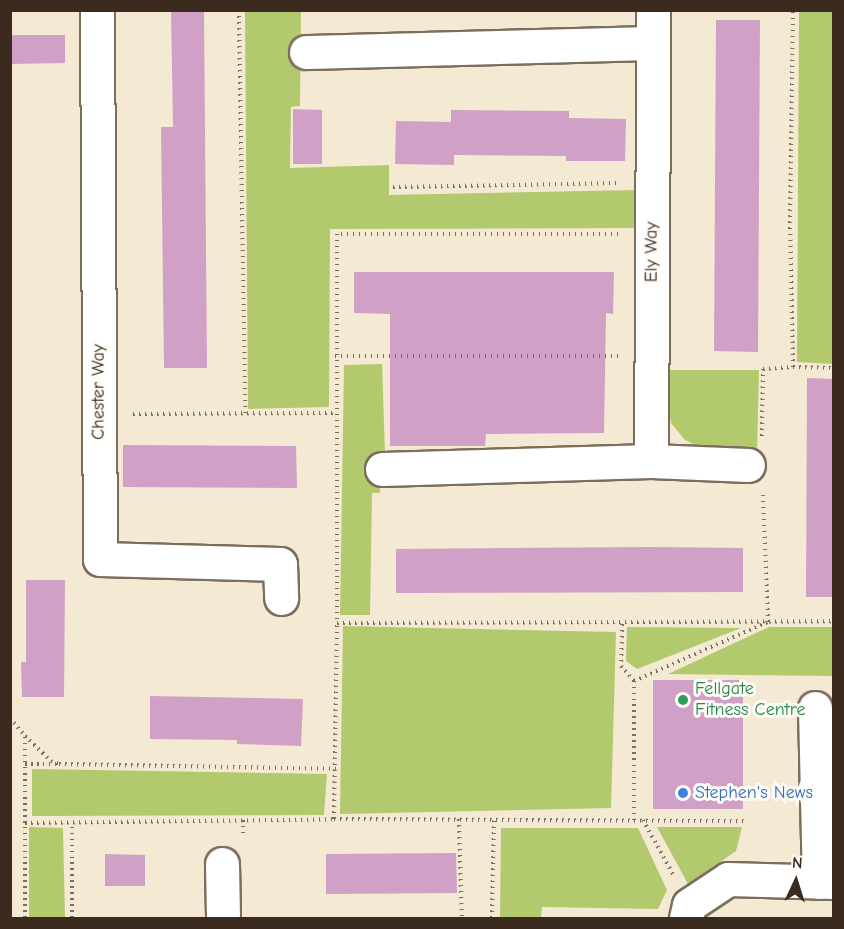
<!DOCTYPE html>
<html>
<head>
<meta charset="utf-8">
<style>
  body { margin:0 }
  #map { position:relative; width:844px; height:929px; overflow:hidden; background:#f4e9d3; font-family:"Comic Neue",sans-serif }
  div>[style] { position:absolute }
  .green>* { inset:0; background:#b3c96e }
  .building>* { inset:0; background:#d1a0c6 }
  .path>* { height:4px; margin-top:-2px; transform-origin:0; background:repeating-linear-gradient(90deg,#7c6d5d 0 1.5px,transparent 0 6px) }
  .roads { filter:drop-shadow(2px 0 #7c6d5d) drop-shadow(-2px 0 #7c6d5d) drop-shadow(0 2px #7c6d5d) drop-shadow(0 -2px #7c6d5d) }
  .minor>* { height:33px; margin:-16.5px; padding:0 16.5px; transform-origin:16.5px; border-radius:16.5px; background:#fff }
  .dots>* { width:16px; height:16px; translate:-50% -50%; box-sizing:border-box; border:3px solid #fdfcf7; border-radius:50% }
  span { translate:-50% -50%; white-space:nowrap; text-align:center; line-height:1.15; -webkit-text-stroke:6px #fdfcf7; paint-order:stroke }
  .street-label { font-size:18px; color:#3b2a1e }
  .leisure-label { font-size:18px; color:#27864d }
  .left { translate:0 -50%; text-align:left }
  .shop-label { font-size:18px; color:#366cbe }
  .frame { position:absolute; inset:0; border:12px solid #3b2a1e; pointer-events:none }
  .north { position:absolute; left:766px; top:851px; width:60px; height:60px; -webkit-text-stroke:4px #fdfcf7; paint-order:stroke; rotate:4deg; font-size:16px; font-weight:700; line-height:24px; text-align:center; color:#3b2a1e }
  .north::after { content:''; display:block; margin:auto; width:21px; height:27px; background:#3b2a1e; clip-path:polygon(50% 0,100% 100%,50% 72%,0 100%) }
</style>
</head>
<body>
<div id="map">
  <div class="green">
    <div style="clip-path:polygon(245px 11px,301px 11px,300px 106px,291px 107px,290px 168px,389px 165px,389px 195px,638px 190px,638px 228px,330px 229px,329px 407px,248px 409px)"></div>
    <div style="clip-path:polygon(799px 11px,833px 11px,833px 364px,797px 362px)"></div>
    <div style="clip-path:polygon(382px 364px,385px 454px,378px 454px,380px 493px,372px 493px,370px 615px,340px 615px,344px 365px)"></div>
    <div style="clip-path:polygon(669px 370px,759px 370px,757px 453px,708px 451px,685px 440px,671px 423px,667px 399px)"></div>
    <div style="clip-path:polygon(343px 626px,616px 632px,611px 808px,340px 814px)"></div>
    <div style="clip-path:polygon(627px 627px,741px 628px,637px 669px,626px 661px)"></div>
    <div style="clip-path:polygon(769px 627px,833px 627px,833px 676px,668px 674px)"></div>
    <div style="clip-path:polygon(32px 769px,327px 774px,324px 815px,32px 816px)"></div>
    <div style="clip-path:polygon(29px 827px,63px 828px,65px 918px,29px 918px)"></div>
    <div style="clip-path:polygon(657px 827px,742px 827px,736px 851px,688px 884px)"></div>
    <div style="clip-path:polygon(501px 828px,638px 828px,667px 890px,658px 909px,542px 907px,541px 918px,500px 918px)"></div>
  </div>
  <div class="building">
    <div style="clip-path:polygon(171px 10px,204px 10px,207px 368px,164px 368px,161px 127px,173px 127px)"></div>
    <div style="clip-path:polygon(716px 20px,760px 20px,758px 352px,714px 351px)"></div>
    <div style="clip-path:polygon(10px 35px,65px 35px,65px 63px,10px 64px)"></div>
    <div style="clip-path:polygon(293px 109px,322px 110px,322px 164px,293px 164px)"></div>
    <div style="clip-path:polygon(451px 110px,569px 111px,569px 118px,626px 119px,625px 161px,566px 161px,566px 156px,454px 155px,454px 165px,395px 164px,396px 121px,451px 122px)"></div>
    <div style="clip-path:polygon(354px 272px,614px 272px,613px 314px,606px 313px,604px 433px,486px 434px,485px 446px,390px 446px,390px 314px,354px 313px)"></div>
    <div style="clip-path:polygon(807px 378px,834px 379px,834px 597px,806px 597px)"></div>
    <div style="clip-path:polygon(123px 445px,296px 446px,297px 488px,123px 487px)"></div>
    <div style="clip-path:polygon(651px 547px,743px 548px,743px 592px,396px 593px,396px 549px)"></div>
    <div style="clip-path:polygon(26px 580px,65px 580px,64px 697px,22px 697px,21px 662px,26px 662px)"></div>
    <div style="clip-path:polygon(653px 680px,743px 680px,743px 809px,653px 809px)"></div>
    <div style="clip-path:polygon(150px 696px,303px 699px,301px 746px,237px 744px,237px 740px,150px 739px)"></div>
    <div style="clip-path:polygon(456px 853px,457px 893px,326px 894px,326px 854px)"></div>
    <div style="clip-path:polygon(105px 854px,145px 855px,145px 886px,105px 886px)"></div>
  </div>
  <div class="path">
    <div style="left:239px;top:10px;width:404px;rotate:89.1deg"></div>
    <div style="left:393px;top:187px;width:224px;rotate:-1deg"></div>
    <div style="left:618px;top:234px;width:281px;rotate:180deg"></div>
    <div style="left:337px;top:234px;width:389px;rotate:90deg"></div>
    <div style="left:337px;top:623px;width:497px;rotate:-0.2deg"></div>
    <div style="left:335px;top:356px;width:283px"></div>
    <div style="left:793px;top:367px;width:41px;rotate:1.4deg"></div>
    <div style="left:133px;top:414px;width:203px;rotate:-0.3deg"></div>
    <div style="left:762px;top:436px;width:67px;rotate:-89.1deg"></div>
    <div style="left:763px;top:369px;width:30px;rotate:-4deg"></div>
    <div style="left:793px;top:367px;width:138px;rotate:-91.2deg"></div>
    <div style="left:790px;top:229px;width:219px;rotate:-89.2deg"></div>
    <div style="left:622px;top:624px;width:42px;rotate:91.4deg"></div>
    <div style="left:621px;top:666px;width:20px;rotate:49deg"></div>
    <div style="left:10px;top:718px;width:23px;rotate:50deg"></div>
    <div style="left:25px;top:736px;width:36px;rotate:44deg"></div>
    <div style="left:51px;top:761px;width:9px;rotate:21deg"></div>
    <div style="left:59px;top:764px;width:277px;rotate:1deg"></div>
    <div style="left:25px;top:737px;width:86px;rotate:90deg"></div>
    <div style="left:25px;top:764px;width:31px"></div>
    <div style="left:334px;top:819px;width:196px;rotate:-89.1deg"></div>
    <div style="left:459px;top:819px;width:99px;rotate:88.3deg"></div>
    <div style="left:243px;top:820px;width:17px;rotate:90deg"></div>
    <div style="left:634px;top:820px;width:139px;rotate:-90deg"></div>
    <div style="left:634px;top:681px;width:146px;rotate:-23.8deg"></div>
    <div style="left:768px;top:622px;width:127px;rotate:-92.3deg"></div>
    <div style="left:643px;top:820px;width:64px;rotate:61deg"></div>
    <div style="left:25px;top:918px;width:95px;rotate:-90deg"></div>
    <div style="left:25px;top:823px;width:309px;rotate:-0.7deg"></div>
    <div style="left:334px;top:819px;width:410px;rotate:0.3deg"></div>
    <div style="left:72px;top:918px;width:96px;rotate:-90deg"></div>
    <div style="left:492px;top:918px;width:98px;rotate:-88.8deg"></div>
  </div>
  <div class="roads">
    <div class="minor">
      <div style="left:97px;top:10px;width:549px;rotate:89.69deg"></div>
      <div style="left:100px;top:559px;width:180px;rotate:1.6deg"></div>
      <div style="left:280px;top:564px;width:34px;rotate:88deg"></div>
      <div style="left:306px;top:52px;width:347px;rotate:-1.5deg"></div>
      <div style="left:651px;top:461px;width:97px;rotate:2.4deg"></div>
      <div style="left:382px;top:469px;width:269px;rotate:-1.7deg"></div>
      <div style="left:651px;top:461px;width:451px;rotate:-89.7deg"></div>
      <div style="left:815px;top:708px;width:174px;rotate:88.7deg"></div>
      <div style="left:222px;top:864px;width:54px;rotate:88.9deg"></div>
      <div style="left:686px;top:918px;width:13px;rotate:-77deg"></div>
      <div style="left:689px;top:905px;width:47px;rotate:-33.7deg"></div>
      <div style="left:728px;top:879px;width:106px;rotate:1.6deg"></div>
    </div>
  </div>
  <div class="dots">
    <div style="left:683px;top:700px;background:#2e9e5b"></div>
    <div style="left:683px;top:793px;background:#3f7fe0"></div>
  </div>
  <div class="street-label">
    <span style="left:652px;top:252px;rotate:-90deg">Ely Way</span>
    <span style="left:99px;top:392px;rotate:-90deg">Chester Way</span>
  </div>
  <div class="leisure-label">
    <span class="left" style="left:695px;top:700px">Fellgate<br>Fitness Centre</span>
  </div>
  <div class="shop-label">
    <span class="left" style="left:695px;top:793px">Stephen's News</span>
  </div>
  <div class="frame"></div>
  <div class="north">N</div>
</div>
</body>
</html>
